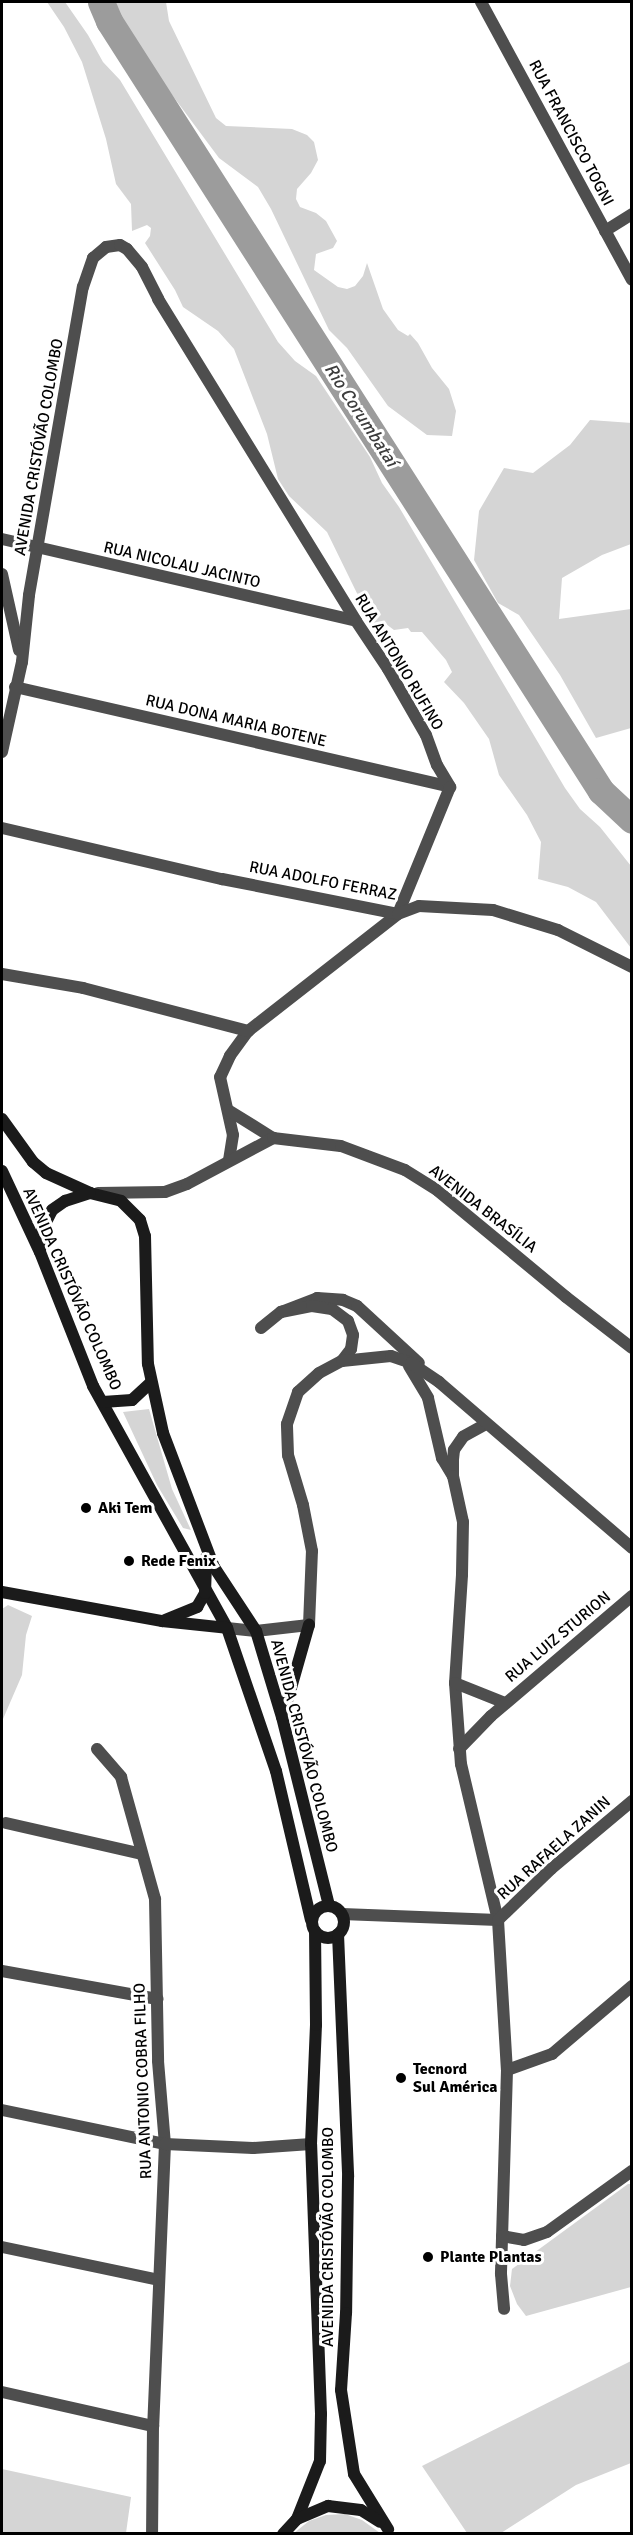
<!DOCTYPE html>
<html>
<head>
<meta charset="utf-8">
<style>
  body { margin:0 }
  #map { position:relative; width:633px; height:2535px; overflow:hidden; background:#fff; font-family:Signika,sans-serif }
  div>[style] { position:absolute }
  .green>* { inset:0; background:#d5d5d5 }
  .river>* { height:27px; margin:-13.5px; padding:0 13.5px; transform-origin:13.5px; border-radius:13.5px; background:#9c9c9c }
  .street>* { height:12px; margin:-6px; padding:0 6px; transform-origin:6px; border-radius:6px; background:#4e4e4e }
  .secondary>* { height:12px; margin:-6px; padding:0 6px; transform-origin:6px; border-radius:6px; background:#1b1b1b }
  .secondary>.ring { margin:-6px; padding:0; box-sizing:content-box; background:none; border:12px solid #1b1b1b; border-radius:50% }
  .dots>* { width:16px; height:16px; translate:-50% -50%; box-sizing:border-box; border:3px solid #fff; border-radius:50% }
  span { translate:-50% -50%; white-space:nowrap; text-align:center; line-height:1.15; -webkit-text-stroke:6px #fff; paint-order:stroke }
  .street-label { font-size:16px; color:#000 }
  .poi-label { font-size:16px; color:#000; font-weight:700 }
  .left { translate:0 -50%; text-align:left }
  .water-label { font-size:18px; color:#3d3d3d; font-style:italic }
  .frame { position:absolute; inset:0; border:3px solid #000; pointer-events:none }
</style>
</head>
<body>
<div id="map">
  <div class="green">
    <div style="clip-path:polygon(47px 2px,65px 2px,88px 35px,103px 62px,120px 80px,278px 342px,295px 361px,316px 376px,370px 457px,382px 483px,399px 507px,565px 788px,580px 809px,600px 827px,631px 866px,631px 948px,596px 902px,568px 887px,538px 879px,541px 842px,527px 815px,499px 775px,489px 739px,464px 703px,444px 682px,452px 672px,446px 660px,422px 632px,411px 632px,408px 628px,394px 630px,386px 624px,373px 626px,327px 532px,289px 496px,278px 479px,267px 434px,234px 349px,218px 331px,183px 307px,175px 290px,145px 243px,150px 236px,151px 228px,147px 225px,132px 231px,131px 204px,116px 184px,106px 139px,82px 62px,64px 27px)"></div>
    <div style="clip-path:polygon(103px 2px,166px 2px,169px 21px,216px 118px,226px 126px,292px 129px,307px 135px,314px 142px,318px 160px,311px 173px,297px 189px,296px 199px,300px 207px,316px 213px,326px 221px,337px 241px,333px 248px,316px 254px,314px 270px,338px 287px,347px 289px,355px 286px,363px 276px,367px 263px,383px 309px,398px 330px,408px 336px,410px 334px,418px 343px,432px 368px,449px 389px,456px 411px,452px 436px,427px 435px,388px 406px,347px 348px,329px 330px,271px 209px,258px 187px,219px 158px)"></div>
    <div style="clip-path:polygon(590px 420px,632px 423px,631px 544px,602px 555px,562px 578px,559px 619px,631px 609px,631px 728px,596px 738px,560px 675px,519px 615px,498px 603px,474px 560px,479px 511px,504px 468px,533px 473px,570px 445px)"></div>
    <div style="clip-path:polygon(149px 1409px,172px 1489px,191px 1530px,183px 1528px,157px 1485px,123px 1412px)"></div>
    <div style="clip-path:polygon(8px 1605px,32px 1616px,26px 1635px,22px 1675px,3px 1719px,2px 1755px,2px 1609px)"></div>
    <div style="clip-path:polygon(628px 2184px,632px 2184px,631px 2287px,526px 2316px,517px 2304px,510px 2286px,512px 2269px)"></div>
    <div style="clip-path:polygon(631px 2361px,631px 2463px,576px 2485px,501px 2533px,467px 2533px,422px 2466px)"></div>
    <div style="clip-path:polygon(2px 2469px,131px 2497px,126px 2533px,2px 2533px)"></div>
    <div style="clip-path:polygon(345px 2514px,362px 2520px,380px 2533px,294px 2533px,309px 2521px,326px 2515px)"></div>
  </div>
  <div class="river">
    <div style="left:101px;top:2px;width:21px;rotate:67deg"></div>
    <div style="left:109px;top:21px;width:914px;rotate:57.42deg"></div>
    <div style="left:601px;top:791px;width:42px;rotate:43.1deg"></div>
  </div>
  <div class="street">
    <div style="left:481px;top:2px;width:316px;rotate:61.5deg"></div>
    <div style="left:605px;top:231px;width:32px;rotate:-32deg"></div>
    <div style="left:2px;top:539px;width:363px;rotate:13deg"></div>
    <div style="left:2px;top:574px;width:78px;rotate:77.4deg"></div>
    <div style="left:15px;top:687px;width:446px;rotate:12.9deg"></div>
    <div style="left:2px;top:752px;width:92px;rotate:-77.5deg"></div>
    <div style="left:22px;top:662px;width:67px;rotate:-84deg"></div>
    <div style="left:29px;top:595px;width:313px;rotate:-80.1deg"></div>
    <div style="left:83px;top:287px;width:31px;rotate:-71deg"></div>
    <div style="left:93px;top:258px;width:17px;rotate:-40deg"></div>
    <div style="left:106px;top:247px;width:14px;rotate:-8deg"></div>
    <div style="left:120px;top:245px;width:8px;rotate:30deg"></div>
    <div style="left:127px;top:249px;width:23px;rotate:50deg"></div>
    <div style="left:142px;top:267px;width:36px;rotate:63deg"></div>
    <div style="left:158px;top:299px;width:378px;rotate:58.4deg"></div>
    <div style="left:356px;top:621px;width:58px;rotate:56.3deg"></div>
    <div style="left:388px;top:669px;width:76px;rotate:60.1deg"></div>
    <div style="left:426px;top:735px;width:32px;rotate:70deg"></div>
    <div style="left:437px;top:765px;width:26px;rotate:59deg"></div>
    <div style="left:450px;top:787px;width:137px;rotate:112.3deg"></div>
    <div style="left:398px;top:914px;width:190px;rotate:142deg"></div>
    <div style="left:248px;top:1031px;width:31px;rotate:126deg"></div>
    <div style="left:230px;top:1056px;width:23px;rotate:115deg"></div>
    <div style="left:220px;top:1077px;width:59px;rotate:77.4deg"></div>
    <div style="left:233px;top:1135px;width:26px;rotate:99deg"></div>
    <div style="left:2px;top:828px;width:226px;rotate:13.1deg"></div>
    <div style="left:222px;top:879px;width:179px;rotate:11.2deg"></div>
    <div style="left:398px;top:914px;width:22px;rotate:-21deg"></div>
    <div style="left:419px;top:906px;width:74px;rotate:3.1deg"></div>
    <div style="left:493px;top:910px;width:68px;rotate:17.1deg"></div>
    <div style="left:558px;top:930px;width:83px;rotate:26.6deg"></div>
    <div style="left:2px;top:974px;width:82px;rotate:9.8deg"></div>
    <div style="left:83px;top:988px;width:171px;rotate:14.6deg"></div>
    <div style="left:228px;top:1110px;width:53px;rotate:31.9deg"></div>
    <div style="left:98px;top:1193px;width:67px;rotate:-0.9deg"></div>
    <div style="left:165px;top:1192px;width:23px;rotate:-20deg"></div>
    <div style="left:187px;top:1184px;width:98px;rotate:-28.1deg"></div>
    <div style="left:273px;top:1138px;width:68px;rotate:6.7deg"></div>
    <div style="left:341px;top:1146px;width:68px;rotate:20.6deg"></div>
    <div style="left:405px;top:1170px;width:39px;rotate:32deg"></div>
    <div style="left:438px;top:1191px;width:166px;rotate:39.6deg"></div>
    <div style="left:566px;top:1297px;width:83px;rotate:37.7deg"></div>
    <div style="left:281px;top:1312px;width:39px;rotate:-21deg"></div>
    <div style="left:317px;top:1298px;width:26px;rotate:4deg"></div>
    <div style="left:343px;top:1300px;width:15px;rotate:23deg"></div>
    <div style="left:357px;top:1306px;width:84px;rotate:42.6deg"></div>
    <div style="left:261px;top:1328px;width:26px;rotate:-39deg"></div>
    <div style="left:281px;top:1312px;width:32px;rotate:-11deg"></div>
    <div style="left:312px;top:1306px;width:20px;rotate:9deg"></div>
    <div style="left:332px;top:1309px;width:20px;rotate:37deg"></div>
    <div style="left:348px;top:1321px;width:15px;rotate:70deg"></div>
    <div style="left:353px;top:1335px;width:14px;rotate:98deg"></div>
    <div style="left:351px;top:1349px;width:15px;rotate:127deg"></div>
    <div style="left:409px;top:1366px;width:37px;rotate:59deg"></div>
    <div style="left:428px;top:1398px;width:62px;rotate:76.9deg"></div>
    <div style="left:442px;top:1458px;width:21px;rotate:59deg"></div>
    <div style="left:486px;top:1424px;width:26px;rotate:151deg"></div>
    <div style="left:463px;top:1437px;width:16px;rotate:125deg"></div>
    <div style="left:454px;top:1450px;width:10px;rotate:96deg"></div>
    <div style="left:453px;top:1460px;width:16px;rotate:90deg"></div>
    <div style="left:453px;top:1476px;width:47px;rotate:77.7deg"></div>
    <div style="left:463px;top:1522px;width:53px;rotate:91.1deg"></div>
    <div style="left:462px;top:1575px;width:108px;rotate:93.7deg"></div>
    <div style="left:455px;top:1683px;width:81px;rotate:85.8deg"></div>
    <div style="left:461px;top:1764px;width:160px;rotate:76.7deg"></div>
    <div style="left:498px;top:1920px;width:150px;rotate:86.6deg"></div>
    <div style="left:507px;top:2070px;width:204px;rotate:91.7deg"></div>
    <div style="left:501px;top:2274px;width:35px;rotate:85deg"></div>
    <div style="left:227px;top:1628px;width:29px;rotate:6deg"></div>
    <div style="left:256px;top:1631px;width:53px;rotate:-6.5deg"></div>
    <div style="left:309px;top:1625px;width:74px;rotate:-87.7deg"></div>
    <div style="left:312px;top:1551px;width:47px;rotate:-101.1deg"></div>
    <div style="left:303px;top:1505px;width:52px;rotate:-106.7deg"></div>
    <div style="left:288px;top:1455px;width:31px;rotate:-92deg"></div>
    <div style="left:287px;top:1424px;width:34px;rotate:-71deg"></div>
    <div style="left:298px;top:1392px;width:28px;rotate:-42deg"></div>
    <div style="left:319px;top:1373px;width:26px;rotate:-28deg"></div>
    <div style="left:342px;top:1361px;width:49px;rotate:-5.8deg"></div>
    <div style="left:391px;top:1356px;width:21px;rotate:19deg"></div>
    <div style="left:411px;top:1363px;width:34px;rotate:34deg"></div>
    <div style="left:439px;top:1382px;width:255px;rotate:40.7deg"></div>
    <div style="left:455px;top:1683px;width:54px;rotate:21.8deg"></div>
    <div style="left:97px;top:1749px;width:37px;rotate:49deg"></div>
    <div style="left:121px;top:1777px;width:127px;rotate:74.4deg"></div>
    <div style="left:155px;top:1899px;width:162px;rotate:88.9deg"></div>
    <div style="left:158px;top:2061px;width:83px;rotate:85.2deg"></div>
    <div style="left:165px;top:2144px;width:282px;rotate:92.4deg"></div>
    <div style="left:153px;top:2426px;width:108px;rotate:90.5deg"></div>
    <div style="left:459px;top:1749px;width:46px;rotate:-45.9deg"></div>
    <div style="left:491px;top:1716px;width:185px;rotate:-40.4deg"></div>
    <div style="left:6px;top:1823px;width:139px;rotate:12.8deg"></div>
    <div style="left:342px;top:1914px;width:156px;rotate:2.2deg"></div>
    <div style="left:498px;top:1920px;width:74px;rotate:-43.9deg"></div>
    <div style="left:551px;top:1869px;width:106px;rotate:-40deg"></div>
    <div style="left:2px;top:1971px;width:158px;rotate:10.2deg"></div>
    <div style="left:507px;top:2070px;width:48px;rotate:-19.6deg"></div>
    <div style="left:552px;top:2054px;width:105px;rotate:-40.4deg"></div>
    <div style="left:2px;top:2110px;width:167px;rotate:11.8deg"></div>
    <div style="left:165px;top:2144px;width:88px;rotate:2.6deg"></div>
    <div style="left:253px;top:2148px;width:58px;rotate:-3.9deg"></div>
    <div style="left:502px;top:2236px;width:22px;rotate:10deg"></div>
    <div style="left:524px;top:2240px;width:24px;rotate:-19deg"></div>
    <div style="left:547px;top:2232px;width:105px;rotate:-35.7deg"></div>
    <div style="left:2px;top:2247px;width:160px;rotate:11.9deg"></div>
    <div style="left:2px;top:2392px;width:155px;rotate:12.7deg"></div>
  </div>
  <div class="secondary">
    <div style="left:2px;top:1119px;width:53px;rotate:54.2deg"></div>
    <div style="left:33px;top:1162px;width:17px;rotate:40deg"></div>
    <div style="left:46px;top:1173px;width:48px;rotate:24.4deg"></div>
    <div style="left:90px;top:1193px;width:32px;rotate:14deg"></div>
    <div style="left:121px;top:1201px;width:27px;rotate:45deg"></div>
    <div style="left:140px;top:1220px;width:17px;rotate:73deg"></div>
    <div style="left:145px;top:1236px;width:128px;rotate:88.7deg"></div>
    <div style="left:148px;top:1364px;width:71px;rotate:77.7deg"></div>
    <div style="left:163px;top:1433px;width:143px;rotate:69.2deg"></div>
    <div style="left:214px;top:1567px;width:77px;rotate:56.7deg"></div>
    <div style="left:256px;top:1631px;width:90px;rotate:73.2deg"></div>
    <div style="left:282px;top:1717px;width:194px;rotate:76deg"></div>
    <div style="left:2px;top:1171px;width:89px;rotate:64.9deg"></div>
    <div style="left:40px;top:1252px;width:144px;rotate:68.4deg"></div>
    <div style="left:93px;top:1386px;width:277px;rotate:61deg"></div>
    <div style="left:227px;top:1628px;width:151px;rotate:71.1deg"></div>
    <div style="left:276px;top:1771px;width:153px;rotate:76.8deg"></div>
    <div style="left:40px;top:1251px;width:21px;rotate:-85deg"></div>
    <div style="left:42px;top:1230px;width:22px;rotate:-63deg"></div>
    <div style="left:52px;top:1210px;width:16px;rotate:-35deg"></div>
    <div style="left:65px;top:1201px;width:26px;rotate:-18deg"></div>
    <div style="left:103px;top:1402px;width:29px;rotate:-4deg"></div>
    <div style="left:132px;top:1400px;width:26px;rotate:-43deg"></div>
    <div style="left:2px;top:1592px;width:163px;rotate:10.3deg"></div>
    <div style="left:162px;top:1621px;width:65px;rotate:6.1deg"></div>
    <div style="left:165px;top:1620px;width:35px;rotate:-22deg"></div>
    <div style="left:197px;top:1607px;width:16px;rotate:-60deg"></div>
    <div style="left:205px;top:1593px;width:36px;rotate:-88deg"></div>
    <div style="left:283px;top:1716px;width:95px;rotate:-74.1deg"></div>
    <div class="ring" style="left:312px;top:1906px;width:20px;height:20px"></div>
    <div style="left:338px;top:1934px;width:243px;rotate:87.6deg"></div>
    <div style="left:348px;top:2177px;width:136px;rotate:90.8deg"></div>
    <div style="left:346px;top:2313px;width:77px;rotate:93.7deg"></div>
    <div style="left:341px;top:2390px;width:85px;rotate:81.2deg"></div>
    <div style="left:354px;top:2474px;width:65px;rotate:58.3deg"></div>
    <div style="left:297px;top:2519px;width:62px;rotate:-68.4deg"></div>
    <div style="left:320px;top:2461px;width:47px;rotate:-88.8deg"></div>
    <div style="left:321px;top:2414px;width:270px;rotate:-92.1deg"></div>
    <div style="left:311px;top:2144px;width:119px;rotate:-87.6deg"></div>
    <div style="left:316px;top:2025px;width:94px;rotate:-90.6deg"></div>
    <div style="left:283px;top:2534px;width:21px;rotate:-47deg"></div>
    <div style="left:297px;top:2519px;width:34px;rotate:-23deg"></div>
    <div style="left:328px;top:2506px;width:33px;rotate:7deg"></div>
    <div style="left:361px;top:2510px;width:22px;rotate:32deg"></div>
  </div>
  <div class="dots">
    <div style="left:86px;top:1508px;background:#000"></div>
    <div style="left:129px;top:1561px;background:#000"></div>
    <div style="left:401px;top:2078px;background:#000"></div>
    <div style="left:428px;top:2257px;background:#000"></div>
  </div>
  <div class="street-label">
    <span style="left:571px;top:133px;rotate:62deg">RUA FRANCISCO TOGNI</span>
    <span style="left:39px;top:447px;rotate:-80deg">AVENIDA CRISTÓVÃO COLOMBO</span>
    <span style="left:182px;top:565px;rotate:13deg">RUA NICOLAU JACINTO</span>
    <span style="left:399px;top:662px;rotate:59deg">RUA ANTONIO RUFINO</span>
    <span style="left:236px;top:721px;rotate:13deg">RUA DONA MARIA BOTENE</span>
    <span style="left:323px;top:881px;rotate:11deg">RUA ADOLFO FERRAZ</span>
    <span style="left:483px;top:1209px;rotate:38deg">AVENIDA BRASÍLIA</span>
    <span style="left:72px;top:1289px;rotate:66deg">AVENIDA CRISTÓVÃO COLOMBO</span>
    <span style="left:558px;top:1637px;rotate:-40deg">RUA LUIZ STURION</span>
    <span style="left:304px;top:1746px;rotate:75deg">AVENIDA CRISTÓVÃO COLOMBO</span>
    <span style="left:554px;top:1848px;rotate:-42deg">RUA RAFAELA ZANIN</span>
    <span style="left:143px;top:2081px;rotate:-92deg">RUA ANTONIO COBRA FILHO</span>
    <span style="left:328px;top:2237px;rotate:-90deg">AVENIDA CRISTÓVÃO COLOMBO</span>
  </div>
  <div class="poi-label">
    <span class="left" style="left:98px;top:1508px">Aki Tem</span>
    <span class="left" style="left:141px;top:1561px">Rede Fenix</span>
    <span class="left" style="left:413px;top:2078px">Tecnord<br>Sul América</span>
    <span class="left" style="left:440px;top:2257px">Plante Plantas</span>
  </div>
  <div class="water-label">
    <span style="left:361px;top:415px;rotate:57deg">Rio Corumbataí</span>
  </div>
  <div class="frame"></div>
</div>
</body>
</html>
